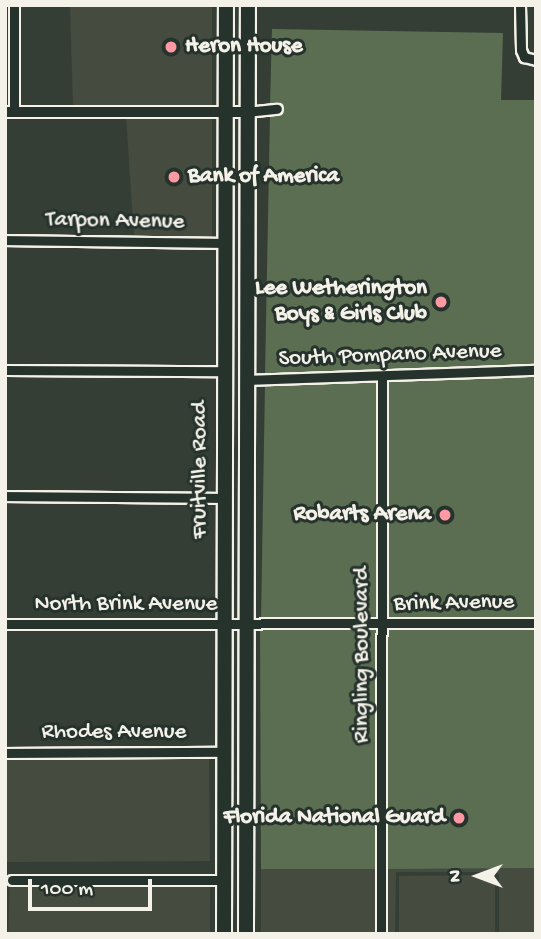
<!DOCTYPE html>
<html>
<head>
<meta charset="utf-8">
<style>
  body { margin:0 }
  #map { position:relative; width:541px; height:939px; overflow:hidden; background:#353e35; font-family:"Gochi Hand",sans-serif }
  div>[style] { position:absolute }
  .built>* { inset:0; background:#464b3f }
  .green>* { inset:0; background:#5b6e51 }
  .roads { filter:drop-shadow(2px 0 #f4f1e8) drop-shadow(-2px 0 #f4f1e8) drop-shadow(0 2px #f4f1e8) drop-shadow(0 -2px #f4f1e8) }
  .minor>* { height:9px; margin:-4.5px; padding:0 4.5px; transform-origin:4.5px; border-radius:4.5px; background:#26332d }
  .tertiary>* { height:10px; margin:-5px; padding:0 5px; transform-origin:5px; border-radius:5px; background:#26332d }
  .primary>* { height:14px; margin:-7px; padding:0 7px; transform-origin:7px; border-radius:7px; background:#26332d }
  .dots>* { width:19px; height:19px; translate:-50% -50%; box-sizing:border-box; border:4px solid #26332d; border-radius:50% }
  span { translate:-50% -50%; white-space:nowrap; text-align:center; line-height:1.15; -webkit-text-stroke:6px #26332d; paint-order:stroke }
  .poi-label { font-size:23px; color:#f4f1e8; font-weight:700 }
  .left { translate:0 -50%; text-align:left }
  .right { translate:-100% -50%; text-align:right }
  .street-label { font-size:23px; color:#f4f1e8 }
  .frame { position:absolute; inset:0; border:7px solid #f4f1e8; pointer-events:none }
  .north { position:absolute; left:443px; top:841px; width:70px; height:70px; -webkit-text-stroke:5px #26332d; paint-order:stroke; rotate:270deg; font-size:19px; font-weight:700; line-height:28px; text-align:center; color:#f4f1e8 }
  .north::after { content:''; display:block; margin:auto; width:24px; height:32px; background:#f4f1e8; clip-path:polygon(50% 0,100% 100%,50% 72%,0 100%) }
  .scale { position:absolute; left:28px; top:879px; width:124px; height:32px; box-sizing:border-box; border:4px solid #f4f1e8; border-top:0; padding-left:9px; font-size:21px; line-height:24px; white-space:nowrap; color:#f4f1e8; -webkit-text-stroke:5px #26332d; paint-order:stroke }
</style>
</head>
<body>
<div id="map">
  <div class="built">
    <div style="clip-path:polygon(70px 5px,212px 5px,212px 107px,73px 106px)"></div>
    <div style="clip-path:polygon(126px 115px,212px 115px,212px 238px,134px 238px)"></div>
    <div style="clip-path:polygon(209px 756px,210px 861px,5px 862px,5px 757px)"></div>
    <div style="clip-path:polygon(536px 868px,536px 934px,499px 934px,499px 875px,496px 872px,396px 872px,395px 934px,386px 934px,387px 869px)"></div>
    <div style="clip-path:polygon(261px 869px,377px 869px,377px 934px,261px 934px)"></div>
    <div style="clip-path:polygon(495px 875px,495px 934px,399px 934px,399px 876px)"></div>
    <div style="clip-path:polygon(10px 884px,210px 884px,210px 934px,8px 934px)"></div>
  </div>
  <div class="green">
    <div style="clip-path:polygon(272px 29px,503px 33px,501px 100px,536px 100px,536px 366px,265px 375px,270px 114px,282px 113px,281px 105px,270px 106px)"></div>
    <div style="clip-path:polygon(536px 374px,536px 618px,388px 620px,387px 381px)"></div>
    <div style="clip-path:polygon(377px 381px,378px 620px,261px 620px,265px 384px)"></div>
    <div style="clip-path:polygon(536px 627px,536px 868px,387px 869px,388px 629px)"></div>
    <div style="clip-path:polygon(260px 629px,378px 629px,377px 869px,261px 869px)"></div>
  </div>
  <div class="roads">
    <div class="minor">
      <div style="left:14px;top:5px;width:107px;rotate:90deg"></div>
      <div style="left:520px;top:5px;width:45px;rotate:88.7deg"></div>
      <div style="left:521px;top:50px;width:8px;rotate:67deg"></div>
      <div style="left:524px;top:57px;width:12px;rotate:14deg"></div>
      <div style="left:246px;top:112px;width:31px;rotate:-6deg"></div>
      <div style="left:5px;top:240px;width:219px;rotate:0.8deg"></div>
      <div style="left:5px;top:370px;width:219px;rotate:0.3deg"></div>
      <div style="left:245px;top:380px;width:291px;rotate:-2deg"></div>
      <div style="left:5px;top:496px;width:219px;rotate:0.5deg"></div>
      <div style="left:5px;top:624px;width:531px;rotate:-0.11deg"></div>
      <div style="left:5px;top:753px;width:219px;rotate:-0.3deg"></div>
      <div style="left:12px;top:880px;width:211px"></div>
      <div style="left:381px;top:934px;width:558px;rotate:-89.9deg"></div>
    </div>
    <div class="tertiary">
      <div style="left:5px;top:112px;width:241px"></div>
    </div>
    <div class="primary">
      <div style="left:224px;top:934px;width:929px;rotate:-89.88deg"></div>
      <div style="left:246px;top:934px;width:929px;rotate:-89.88deg"></div>
    </div>
  </div>
  <div class="dots">
    <div style="left:171px;top:47px;background:#ff9aa2"></div>
    <div style="left:174px;top:177px;background:#ff9aa2"></div>
    <div style="left:441px;top:302px;background:#ff9aa2"></div>
    <div style="left:445px;top:515px;background:#ff9aa2"></div>
    <div style="left:459px;top:818px;background:#ff9aa2"></div>
  </div>
  <div class="poi-label">
    <span class="left" style="left:185px;top:47px">Heron House</span>
    <span class="left" style="left:188px;top:177px">Bank of America</span>
    <span class="right" style="left:427px;top:302px">Lee Wetherington<br>Boys &amp; Girls Club</span>
    <span class="right" style="left:431px;top:515px">Robarts Arena</span>
    <span class="right" style="left:445px;top:818px">Florida National Guard</span>
  </div>
  <div class="street-label">
    <span style="left:115px;top:222px;rotate:1deg">Tarpon Avenue</span>
    <span style="left:390px;top:356px;rotate:-2deg">South Pompano Avenue</span>
    <span style="left:201px;top:470px;rotate:-90deg">Fruitville Road</span>
    <span style="left:454px;top:604px;rotate:-1deg">Brink Avenue</span>
    <span style="left:126px;top:605px">North Brink Avenue</span>
    <span style="left:363px;top:655px;rotate:-90deg">Ringling Boulevard</span>
    <span style="left:114px;top:733px">Rhodes Avenue</span>
  </div>
  <div class="frame"></div>
  <div class="north">N</div>
  <div class="scale">100 m</div>
</div>
</body>
</html>
